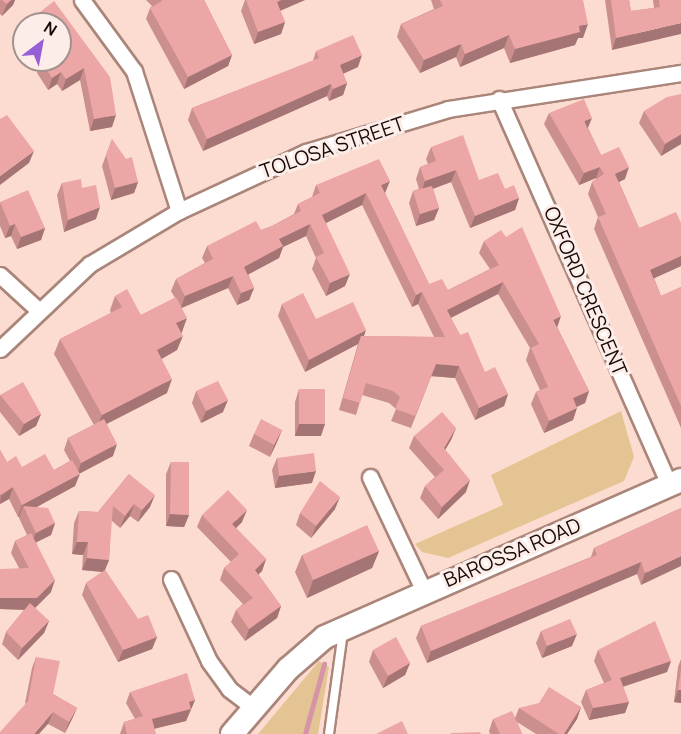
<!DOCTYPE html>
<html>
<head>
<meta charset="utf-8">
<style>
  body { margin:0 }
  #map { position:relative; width:681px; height:734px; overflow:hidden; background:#fcdcd1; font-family:Manrope,sans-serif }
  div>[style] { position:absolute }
  .green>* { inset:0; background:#e5c493 }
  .stream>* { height:5px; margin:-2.5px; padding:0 2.5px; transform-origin:2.5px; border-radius:2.5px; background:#d794a7 }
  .roads { filter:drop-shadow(2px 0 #aa8579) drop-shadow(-2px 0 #aa8579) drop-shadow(0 2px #aa8579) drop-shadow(0 -2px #aa8579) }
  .lane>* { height:8px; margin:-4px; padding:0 4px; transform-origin:4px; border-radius:4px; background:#fff }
  .street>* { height:15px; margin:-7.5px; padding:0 7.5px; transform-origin:7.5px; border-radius:7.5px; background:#fff }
  .secondary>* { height:22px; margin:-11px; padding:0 11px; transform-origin:11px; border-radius:11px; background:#fff }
  .wall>* { inset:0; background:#cb8f8e }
  .shaded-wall>* { inset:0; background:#a57474 }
  .building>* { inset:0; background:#eca6a5 }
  span { translate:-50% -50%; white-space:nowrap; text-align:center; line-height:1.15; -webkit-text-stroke:6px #fdede8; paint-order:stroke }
  .street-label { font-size:20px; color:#170a06 }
  .north { position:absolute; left:12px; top:12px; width:60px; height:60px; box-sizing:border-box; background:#fdede8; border:2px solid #a1928e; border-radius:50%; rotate:32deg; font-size:16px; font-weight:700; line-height:24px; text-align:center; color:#170a06 }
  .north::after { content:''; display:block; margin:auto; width:21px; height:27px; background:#965ed7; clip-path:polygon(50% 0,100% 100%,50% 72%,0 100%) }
</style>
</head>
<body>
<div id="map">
  <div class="green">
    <div style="clip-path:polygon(621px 411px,634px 457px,624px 481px,448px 558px,422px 552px,415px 544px,503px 505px,491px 475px)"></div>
    <div style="clip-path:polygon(319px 661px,329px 667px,318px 734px,258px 734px)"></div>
  </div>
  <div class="stream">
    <div style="left:305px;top:734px;width:73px;rotate:-74.8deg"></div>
  </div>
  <div class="roads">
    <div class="lane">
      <div style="left:329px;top:734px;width:103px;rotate:-82.2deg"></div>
    </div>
    <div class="street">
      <div style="left:82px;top:0;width:88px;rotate:53.8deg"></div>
      <div style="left:134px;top:71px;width:147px;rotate:72.2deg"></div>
      <div style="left:499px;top:99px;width:422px;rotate:66.2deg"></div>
      <div style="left:0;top:275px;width:50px;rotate:42.6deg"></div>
      <div style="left:0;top:349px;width:124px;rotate:-43.4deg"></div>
      <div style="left:90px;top:264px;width:104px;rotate:-30.8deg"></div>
      <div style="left:179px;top:211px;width:140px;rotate:-24.9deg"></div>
      <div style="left:306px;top:152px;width:148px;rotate:-16.8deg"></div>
      <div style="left:448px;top:109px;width:236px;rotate:-8.8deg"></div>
      <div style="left:370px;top:477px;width:124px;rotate:64.7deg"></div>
      <div style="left:171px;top:579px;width:90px;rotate:65.1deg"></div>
      <div style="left:209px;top:661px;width:34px;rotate:54deg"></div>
      <div style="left:229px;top:689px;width:31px;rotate:37deg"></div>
    </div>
    <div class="secondary">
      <div style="left:232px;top:734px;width:86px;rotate:-49.3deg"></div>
      <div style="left:288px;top:669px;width:49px;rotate:-40.9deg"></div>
      <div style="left:325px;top:637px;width:389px;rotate:-23.8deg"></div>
    </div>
  </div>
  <div class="wall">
    <div style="clip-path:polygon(0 0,15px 0,13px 5px,2px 16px,0 14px)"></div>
    <div style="clip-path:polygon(146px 0,204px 0,232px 55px,228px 66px,184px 89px,146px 19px,150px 8px,152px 6px)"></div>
    <div style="clip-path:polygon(245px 0,305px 0,280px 10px,285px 22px,281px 34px,254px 44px,241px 11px)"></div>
    <div style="clip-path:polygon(431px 0,583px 0,583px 38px,578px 38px,575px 45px,510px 63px,504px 48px,460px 67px,456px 57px,420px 73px,397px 37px,401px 24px,434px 9px)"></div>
    <div style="clip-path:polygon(605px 0,629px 0,631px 11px,654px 8px,653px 0,681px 0,612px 50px)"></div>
    <div style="clip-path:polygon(54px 1px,112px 127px,90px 131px,80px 80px,62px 91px,57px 84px,48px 90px,37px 73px,40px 63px,38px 60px,60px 60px)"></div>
    <div style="clip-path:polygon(24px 24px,24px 42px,19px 37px)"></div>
    <div style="clip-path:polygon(316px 51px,358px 67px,343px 74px,347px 83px,343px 95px,329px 101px,327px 96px,203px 151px,188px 120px,192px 108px,313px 61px)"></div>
    <div style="clip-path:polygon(644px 111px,681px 144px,661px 156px,639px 123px)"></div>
    <div style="clip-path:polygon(549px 113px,588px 128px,601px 155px,625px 179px,619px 182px,639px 228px,681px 223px,681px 266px,654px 278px,661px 296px,681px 287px,681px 428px,594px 229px,598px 217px,588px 194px,592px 182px,596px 179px,596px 178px,579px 185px,544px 124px)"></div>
    <div style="clip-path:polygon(112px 139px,138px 182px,134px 193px,111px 200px,102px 166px)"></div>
    <div style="clip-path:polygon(431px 147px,479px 180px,505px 189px,519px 198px,515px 210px,470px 228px,451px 182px,433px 189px,439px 208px,434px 220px,416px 226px,409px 203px,413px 191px,419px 189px,416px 179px,420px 167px,428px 164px,426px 159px)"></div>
    <div style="clip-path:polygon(62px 183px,82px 188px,96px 219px,64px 232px,57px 195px)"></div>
    <div style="clip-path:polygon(316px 185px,385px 193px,429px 284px,448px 290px,490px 269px,479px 253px,484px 241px,557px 327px,589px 391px,585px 403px,577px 407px,573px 420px,544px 433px,531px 404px,536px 392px,540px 390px,526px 360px,530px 348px,498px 294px,451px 318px,460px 335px,485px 372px,508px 394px,504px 406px,475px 420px,455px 378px,431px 376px,411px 428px,391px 421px,396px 409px,389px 403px,362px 395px,356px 415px,339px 410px,358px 344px,305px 372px,278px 316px,282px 304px,316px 319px,364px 336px,434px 337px,418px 304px,412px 307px,362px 205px,326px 223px,345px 286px,326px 296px,312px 269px,316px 258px,306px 236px,283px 247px,279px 258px,248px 274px,254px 288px,249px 300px,237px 305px,228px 288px,182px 308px,182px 332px,177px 350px,162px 359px,167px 393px,107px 424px,113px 456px,79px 473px,75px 486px,36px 507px,55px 523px,51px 535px,36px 542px,51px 592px,35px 608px,49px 621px,44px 633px,18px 660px,2px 644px,6px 632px,24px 610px,0 609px,19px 568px,11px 553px,15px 541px,27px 535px,19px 518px,19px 517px,18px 517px,9px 499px,0 504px,0 450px,7px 462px,22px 467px,54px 470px,70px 461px,64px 450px,68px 438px,94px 425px,54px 354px,60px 339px,111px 313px,110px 310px,115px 296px,141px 315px,175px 298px,171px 291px,176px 279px,205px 263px,202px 258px,207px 246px,261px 230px,272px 226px,294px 214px,298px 204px,312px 197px)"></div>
    <div style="clip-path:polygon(0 202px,45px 228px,41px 240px,17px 249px,11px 236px,5px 238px,0 226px)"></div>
    <div style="clip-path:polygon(299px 389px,321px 436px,295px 436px,295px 402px)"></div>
    <div style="clip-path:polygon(196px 391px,223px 412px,201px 423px,192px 403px)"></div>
    <div style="clip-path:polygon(0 395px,41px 414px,36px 426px,19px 436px,0 412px)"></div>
    <div style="clip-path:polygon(456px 428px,451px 440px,445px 450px,466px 492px,438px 519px,420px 498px,425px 486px,435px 477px,409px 448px,414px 436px)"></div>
    <div style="clip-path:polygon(282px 430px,277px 442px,270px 457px,249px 446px,254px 434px)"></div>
    <div style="clip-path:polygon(277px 458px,312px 483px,275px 488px,272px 470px)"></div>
    <div style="clip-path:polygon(171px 462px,189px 515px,184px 527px,166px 526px,166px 474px)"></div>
    <div style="clip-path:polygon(129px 474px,150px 507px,138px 522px,130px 516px,120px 528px,111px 520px,109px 560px,105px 570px,138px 619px,157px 637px,152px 649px,118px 662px,82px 595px,86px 583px,102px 572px,82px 570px,83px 555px,72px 554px,74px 523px,79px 511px,98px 512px)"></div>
    <div style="clip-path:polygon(681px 508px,641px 585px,637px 574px,427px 663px,416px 638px,421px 626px,591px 557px,594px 548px)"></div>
    <div style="clip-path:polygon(335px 509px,311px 538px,296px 525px,300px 513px)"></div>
    <div style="clip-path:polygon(202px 515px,242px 522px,236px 528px,266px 559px,262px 571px,258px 574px,281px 606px,277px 618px,245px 641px,231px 622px,236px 610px,243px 604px,220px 580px,224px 568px,231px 562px,197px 527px)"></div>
    <div style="clip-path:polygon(379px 551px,372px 568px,307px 598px,295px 572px,302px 555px)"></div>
    <div style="clip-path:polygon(541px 631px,572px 646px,542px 658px,536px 643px)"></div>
    <div style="clip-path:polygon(373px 650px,410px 663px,405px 675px,383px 688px,369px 662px)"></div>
    <div style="clip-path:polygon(598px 650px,671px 661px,667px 672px,623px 687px,629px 702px,625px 713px,589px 720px,581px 702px,586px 690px,604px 683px,594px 661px)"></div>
    <div style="clip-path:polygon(36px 657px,53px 694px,77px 708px,72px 719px,65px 733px,48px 724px,25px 703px,32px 668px)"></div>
    <div style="clip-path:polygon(681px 659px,681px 703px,674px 702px,678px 667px)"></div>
    <div style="clip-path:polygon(130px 692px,195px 700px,186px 721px,154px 729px,156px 734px,120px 734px,124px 722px,135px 719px,126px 703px)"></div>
    <div style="clip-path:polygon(581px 707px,577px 719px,567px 734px,536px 734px,517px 722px,522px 734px,490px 734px,489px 731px,493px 719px,515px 718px,519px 708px)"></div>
  </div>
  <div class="shaded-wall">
    <div style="clip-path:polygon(11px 0,15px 0,13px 5px,2px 16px,7px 4px)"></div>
    <div style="clip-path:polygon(281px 0,305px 0,273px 14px,277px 2px)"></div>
    <div style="clip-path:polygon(285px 22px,281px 34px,254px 44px,258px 32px)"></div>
    <div style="clip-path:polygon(681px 23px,681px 34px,612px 50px,616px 38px)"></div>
    <div style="clip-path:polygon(588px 24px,583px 38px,578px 38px,575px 45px,510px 63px,515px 49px,579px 26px)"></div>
    <div style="clip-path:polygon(509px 35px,504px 48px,460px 67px,465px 54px)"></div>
    <div style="clip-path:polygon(461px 44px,456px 57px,420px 73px,424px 60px)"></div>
    <div style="clip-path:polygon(232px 55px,228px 66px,184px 89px,188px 77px)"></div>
    <div style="clip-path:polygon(362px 55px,358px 67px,335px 77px,340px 65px)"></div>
    <div style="clip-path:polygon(84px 68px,80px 80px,62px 91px,66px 79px)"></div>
    <div style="clip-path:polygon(61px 72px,57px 84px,48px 90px,52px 78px)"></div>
    <div style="clip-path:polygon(347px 83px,343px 95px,329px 101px,333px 89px)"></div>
    <div style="clip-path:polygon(331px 84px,327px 96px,203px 151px,207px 139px)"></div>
    <div style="clip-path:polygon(116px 115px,112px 127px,90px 131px,94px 119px)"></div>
    <div style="clip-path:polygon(592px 118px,587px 130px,584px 121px)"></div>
    <div style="clip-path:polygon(681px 134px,681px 144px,661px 156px,665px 144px)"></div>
    <div style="clip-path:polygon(34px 151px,29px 163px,0 185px,0 176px)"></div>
    <div style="clip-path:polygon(600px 167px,596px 178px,579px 185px,584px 173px)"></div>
    <div style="clip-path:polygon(629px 167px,625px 179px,611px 186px,615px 174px)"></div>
    <div style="clip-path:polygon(456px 170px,451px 182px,421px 193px,425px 181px)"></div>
    <div style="clip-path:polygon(390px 181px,385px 193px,376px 197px,381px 185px)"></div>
    <div style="clip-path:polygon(138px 182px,134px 193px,111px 200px,115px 188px)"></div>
    <div style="clip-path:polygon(366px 193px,362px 205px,318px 227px,322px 215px)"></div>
    <div style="clip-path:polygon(519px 198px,515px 210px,470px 228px,475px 216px)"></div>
    <div style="clip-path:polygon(100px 207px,96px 219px,64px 232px,68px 220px)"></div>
    <div style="clip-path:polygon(439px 208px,434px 220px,416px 226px,420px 214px)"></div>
    <div style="clip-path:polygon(15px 224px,11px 236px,5px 238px,10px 226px)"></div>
    <div style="clip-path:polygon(310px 224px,306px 236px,283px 247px,279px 258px,240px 279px,244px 267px,279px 239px)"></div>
    <div style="clip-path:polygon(45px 228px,41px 240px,17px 249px,21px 237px)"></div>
    <div style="clip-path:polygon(681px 256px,681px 266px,646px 282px,650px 270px)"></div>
    <div style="clip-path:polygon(350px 274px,345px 286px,326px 296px,330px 283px)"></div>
    <div style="clip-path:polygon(233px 276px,228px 288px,181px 308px,185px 296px)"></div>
    <div style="clip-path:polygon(503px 282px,498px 294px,442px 322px,447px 310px)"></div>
    <div style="clip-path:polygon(254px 288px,249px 300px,237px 305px,241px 293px)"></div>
    <div style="clip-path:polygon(422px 292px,418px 304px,412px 307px,416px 295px)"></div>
    <div style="clip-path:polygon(561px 316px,557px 328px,553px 320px)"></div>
    <div style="clip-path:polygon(187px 318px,182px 332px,171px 338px,176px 323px)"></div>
    <div style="clip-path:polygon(366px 330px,362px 342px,361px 336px,358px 344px,305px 372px,309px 360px)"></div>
    <div style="clip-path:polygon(183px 336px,177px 350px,152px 364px,157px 350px)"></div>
    <div style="clip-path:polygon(436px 364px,459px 366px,455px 378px,431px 376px,411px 428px)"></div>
    <div style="clip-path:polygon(172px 379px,167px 393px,96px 429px,102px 415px)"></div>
    <div style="clip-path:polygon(589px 391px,585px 403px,569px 410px,573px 398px)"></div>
    <div style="clip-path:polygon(508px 394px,504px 406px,475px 420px,479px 408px)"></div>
    <div style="clip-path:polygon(228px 400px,223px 412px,201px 423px,206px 411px)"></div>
    <div style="clip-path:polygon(577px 408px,573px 420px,544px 433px,549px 421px)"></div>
    <div style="clip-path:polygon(41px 414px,36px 426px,19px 436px,24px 424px)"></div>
    <div style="clip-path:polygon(299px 424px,325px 424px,321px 436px,295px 436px)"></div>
    <div style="clip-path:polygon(456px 428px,451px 440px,439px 460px,444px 448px)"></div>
    <div style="clip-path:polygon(282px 430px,277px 442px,270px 457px,274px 445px)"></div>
    <div style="clip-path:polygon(117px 444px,113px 456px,77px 475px,81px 463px)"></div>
    <div style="clip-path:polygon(316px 471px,312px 483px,275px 488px,279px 476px)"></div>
    <div style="clip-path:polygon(80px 474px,75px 486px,26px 513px,23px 506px,19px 517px,18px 517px,22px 505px)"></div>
    <div style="clip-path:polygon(470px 480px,466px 492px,438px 519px,442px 507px)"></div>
    <div style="clip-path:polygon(13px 487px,9px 499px,0 504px,1px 495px)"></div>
    <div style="clip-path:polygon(155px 495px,150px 507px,138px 522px,142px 510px)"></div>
    <div style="clip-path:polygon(340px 497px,335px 509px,311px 538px,316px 526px)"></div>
    <div style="clip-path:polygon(134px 504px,130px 516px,120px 528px,125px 516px)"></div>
    <div style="clip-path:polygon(247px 510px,242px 522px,228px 536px,232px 524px)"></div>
    <div style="clip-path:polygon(170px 514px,189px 515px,184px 527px,166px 526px)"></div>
    <div style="clip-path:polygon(55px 523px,51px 535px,31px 545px,36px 533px)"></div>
    <div style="clip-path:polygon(77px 542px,88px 542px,83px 555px,72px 554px)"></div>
    <div style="clip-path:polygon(379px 551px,372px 568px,307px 598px,313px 580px)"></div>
    <div style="clip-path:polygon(681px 556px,681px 566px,641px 585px,645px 573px)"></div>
    <div style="clip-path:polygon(87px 558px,109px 560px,104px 572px,82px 570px)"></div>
    <div style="clip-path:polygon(266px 559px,262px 571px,251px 582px,255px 570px)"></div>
    <div style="clip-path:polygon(641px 562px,637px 574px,427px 663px,431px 651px)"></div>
    <div style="clip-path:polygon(55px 580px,51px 592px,33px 610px,0 609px,0 598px)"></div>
    <div style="clip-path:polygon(281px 606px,277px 618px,245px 641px,249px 629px)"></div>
    <div style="clip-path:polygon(49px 621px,44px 633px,18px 660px,22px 648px)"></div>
    <div style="clip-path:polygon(577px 634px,572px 646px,542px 658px,547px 646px)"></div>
    <div style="clip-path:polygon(157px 637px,152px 649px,118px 662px,123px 650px)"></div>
    <div style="clip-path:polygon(671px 661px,667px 672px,615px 689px,620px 678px)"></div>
    <div style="clip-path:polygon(410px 663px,405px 675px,383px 688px,388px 676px)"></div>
    <div style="clip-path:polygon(678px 690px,681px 690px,681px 703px,674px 702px)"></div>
    <div style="clip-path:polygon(195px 700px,186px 721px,148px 730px,152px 719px,189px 702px)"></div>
    <div style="clip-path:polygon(629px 702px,625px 713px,589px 720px,593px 708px)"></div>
    <div style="clip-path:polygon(581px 707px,577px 719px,567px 734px,564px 734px)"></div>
    <div style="clip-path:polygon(77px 708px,72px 719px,65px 733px,69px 722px)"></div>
    <div style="clip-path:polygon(53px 712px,48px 724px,39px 734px,34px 734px)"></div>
  </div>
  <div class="building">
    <div style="clip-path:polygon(2px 0,11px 0,7px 4px)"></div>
    <div style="clip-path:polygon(161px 0,204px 0,232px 55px,188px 77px,150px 8px,162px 1px)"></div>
    <div style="clip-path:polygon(246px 0,281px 0,277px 2px,285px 22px,258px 32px)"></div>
    <div style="clip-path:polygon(440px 0,583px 0,588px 24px,579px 26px,580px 32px,515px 49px,509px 35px,465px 54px,461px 44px,424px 60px,401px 24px,443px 6px)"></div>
    <div style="clip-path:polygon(611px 0,629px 0,631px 11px,660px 7px,659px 0,681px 0,681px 23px,616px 38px)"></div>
    <div style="clip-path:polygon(54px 1px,110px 77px,116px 115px,94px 119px,84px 68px,66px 79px,61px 72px,52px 78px,41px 61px,43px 60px,60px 60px,60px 24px,25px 24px)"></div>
    <div style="clip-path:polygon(353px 35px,362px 55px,340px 65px,347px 83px,333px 89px,331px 84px,207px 139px,192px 108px,319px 58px,316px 51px)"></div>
    <div style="clip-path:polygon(681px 94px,681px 134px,665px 144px,644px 111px,667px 97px)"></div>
    <div style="clip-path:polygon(584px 99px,592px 118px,584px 121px,601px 155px,619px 147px,629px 167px,615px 174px,639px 228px,676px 212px,681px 223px,681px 256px,650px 270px,661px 296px,681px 287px,681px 406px,598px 217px,606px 214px,592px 182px,604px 174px,600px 167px,584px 173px,549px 113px)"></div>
    <div style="clip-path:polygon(7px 115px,34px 151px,0 176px,0 119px)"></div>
    <div style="clip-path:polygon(463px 135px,479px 180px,498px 173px,505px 189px,514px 185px,519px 198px,475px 216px,456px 170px,425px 181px,420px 167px,436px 161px,431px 147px)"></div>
    <div style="clip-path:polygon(112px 139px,126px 159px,132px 157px,138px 182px,115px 188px,106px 155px)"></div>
    <div style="clip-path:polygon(379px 159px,390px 181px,381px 185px,429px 284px,442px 279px,448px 290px,499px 265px,484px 241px,501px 230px,506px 237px,522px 227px,561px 316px,553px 320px,589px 391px,573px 398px,577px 408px,549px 421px,536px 392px,548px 387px,531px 348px,539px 344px,503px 282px,447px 310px,460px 335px,468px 332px,485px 372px,495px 367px,508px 394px,479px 408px,459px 366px,436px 364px,415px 416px,395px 409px,400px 397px,393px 391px,366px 383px,360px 403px,343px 398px,361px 336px,445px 337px,422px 292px,416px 295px,366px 193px,322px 215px,350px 274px,330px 283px,316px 257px,324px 253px,310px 224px,279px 239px,283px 246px,244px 267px,254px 288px,241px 293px,233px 276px,185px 296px,176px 279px,213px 259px,207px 246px,256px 221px,261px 230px,272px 226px,301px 211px,298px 204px,320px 193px,316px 185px)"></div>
    <div style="clip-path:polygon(81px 179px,82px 188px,96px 185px,100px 207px,68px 220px,62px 183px)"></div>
    <div style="clip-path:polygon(432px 186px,439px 208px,420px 214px,413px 191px)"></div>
    <div style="clip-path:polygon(28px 190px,45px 228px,21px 237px,15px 224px,10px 226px,0 202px)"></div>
    <div style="clip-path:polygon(127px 289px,141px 315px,176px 297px,187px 318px,176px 323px,183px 336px,157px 350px,172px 379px,102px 415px,60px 339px,122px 307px,115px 296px)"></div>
    <div style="clip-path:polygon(303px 293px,316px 319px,353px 302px,366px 330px,309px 360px,282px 304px)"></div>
    <div style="clip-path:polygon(218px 381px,228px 400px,206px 411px,196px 391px)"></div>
    <div style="clip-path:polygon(23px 382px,41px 414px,24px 424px,0 395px)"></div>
    <div style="clip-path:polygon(299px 389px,325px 389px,325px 424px,299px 424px)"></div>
    <div style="clip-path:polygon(442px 412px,456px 428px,444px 448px,470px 480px,442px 507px,425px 486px,444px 470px,414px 436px)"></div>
    <div style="clip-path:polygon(104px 419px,117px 444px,81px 463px,68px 438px)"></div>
    <div style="clip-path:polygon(261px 419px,282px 430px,274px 445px,254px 434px)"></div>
    <div style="clip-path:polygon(0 450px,7px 462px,16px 456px,22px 467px,45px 454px,54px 470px,72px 460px,80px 474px,22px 505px,13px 487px,1px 495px,0 493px)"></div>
    <div style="clip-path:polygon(314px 453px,316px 471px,279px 476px,277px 458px)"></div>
    <div style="clip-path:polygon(171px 462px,189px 462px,189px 515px,170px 514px)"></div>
    <div style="clip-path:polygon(129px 474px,155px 495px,142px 510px,134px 504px,125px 516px,113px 506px,109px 560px,87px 558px,88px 542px,77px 542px,79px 511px,98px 512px)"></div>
    <div style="clip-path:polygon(320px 481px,340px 497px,316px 526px,300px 513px)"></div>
    <div style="clip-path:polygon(228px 490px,247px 510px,232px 524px,266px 559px,255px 570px,281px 606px,249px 629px,236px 610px,253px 598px,224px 568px,239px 554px,202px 515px)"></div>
    <div style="clip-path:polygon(23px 506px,48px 508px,55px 523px,36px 533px)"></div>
    <div style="clip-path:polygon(681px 508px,681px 556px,645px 573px,641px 562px,431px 651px,421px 626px,597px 555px,594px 548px)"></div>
    <div style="clip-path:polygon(367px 525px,379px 551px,313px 580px,302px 555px)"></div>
    <div style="clip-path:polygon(31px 533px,55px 580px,37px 598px,0 598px,0 569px,29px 568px,15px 541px)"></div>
    <div style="clip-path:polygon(105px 570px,138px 619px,148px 615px,157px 637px,123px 650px,86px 583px)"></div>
    <div style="clip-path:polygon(30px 603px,49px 621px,22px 648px,6px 632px)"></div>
    <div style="clip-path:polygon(570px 619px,577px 634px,547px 646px,541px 631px)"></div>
    <div style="clip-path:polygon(655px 621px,671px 661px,620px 678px,629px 702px,593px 708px,586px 690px,612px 680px,598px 650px)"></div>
    <div style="clip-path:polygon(396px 637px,410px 663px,388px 676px,373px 650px)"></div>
    <div style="clip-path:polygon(36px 657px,60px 661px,53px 694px,77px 708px,69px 722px,53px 712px,34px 734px,0 734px,0 732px,28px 701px)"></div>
    <div style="clip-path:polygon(681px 669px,681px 690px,678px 690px)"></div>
    <div style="clip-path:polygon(187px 673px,195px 700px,189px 702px,191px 709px,152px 719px,156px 734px,127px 734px,124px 722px,143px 716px,130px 692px)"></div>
    <div style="clip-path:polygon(549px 687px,581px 707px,564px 734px,559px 734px,519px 708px,539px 703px)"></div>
    <div style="clip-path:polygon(512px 711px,522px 734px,500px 734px,493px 719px)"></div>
    <div style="clip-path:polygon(402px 721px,408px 734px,376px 734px)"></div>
    <div style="clip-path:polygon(480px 732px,481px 734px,451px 734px,451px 733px)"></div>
  </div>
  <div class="street-label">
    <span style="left:332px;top:147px;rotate:-19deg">TOLOSA STREET</span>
    <span style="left:586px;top:291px;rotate:67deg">OXFORD CRESCENT</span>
    <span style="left:512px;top:552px;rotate:-23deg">BAROSSA ROAD</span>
  </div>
  <div class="north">N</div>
</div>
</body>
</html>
